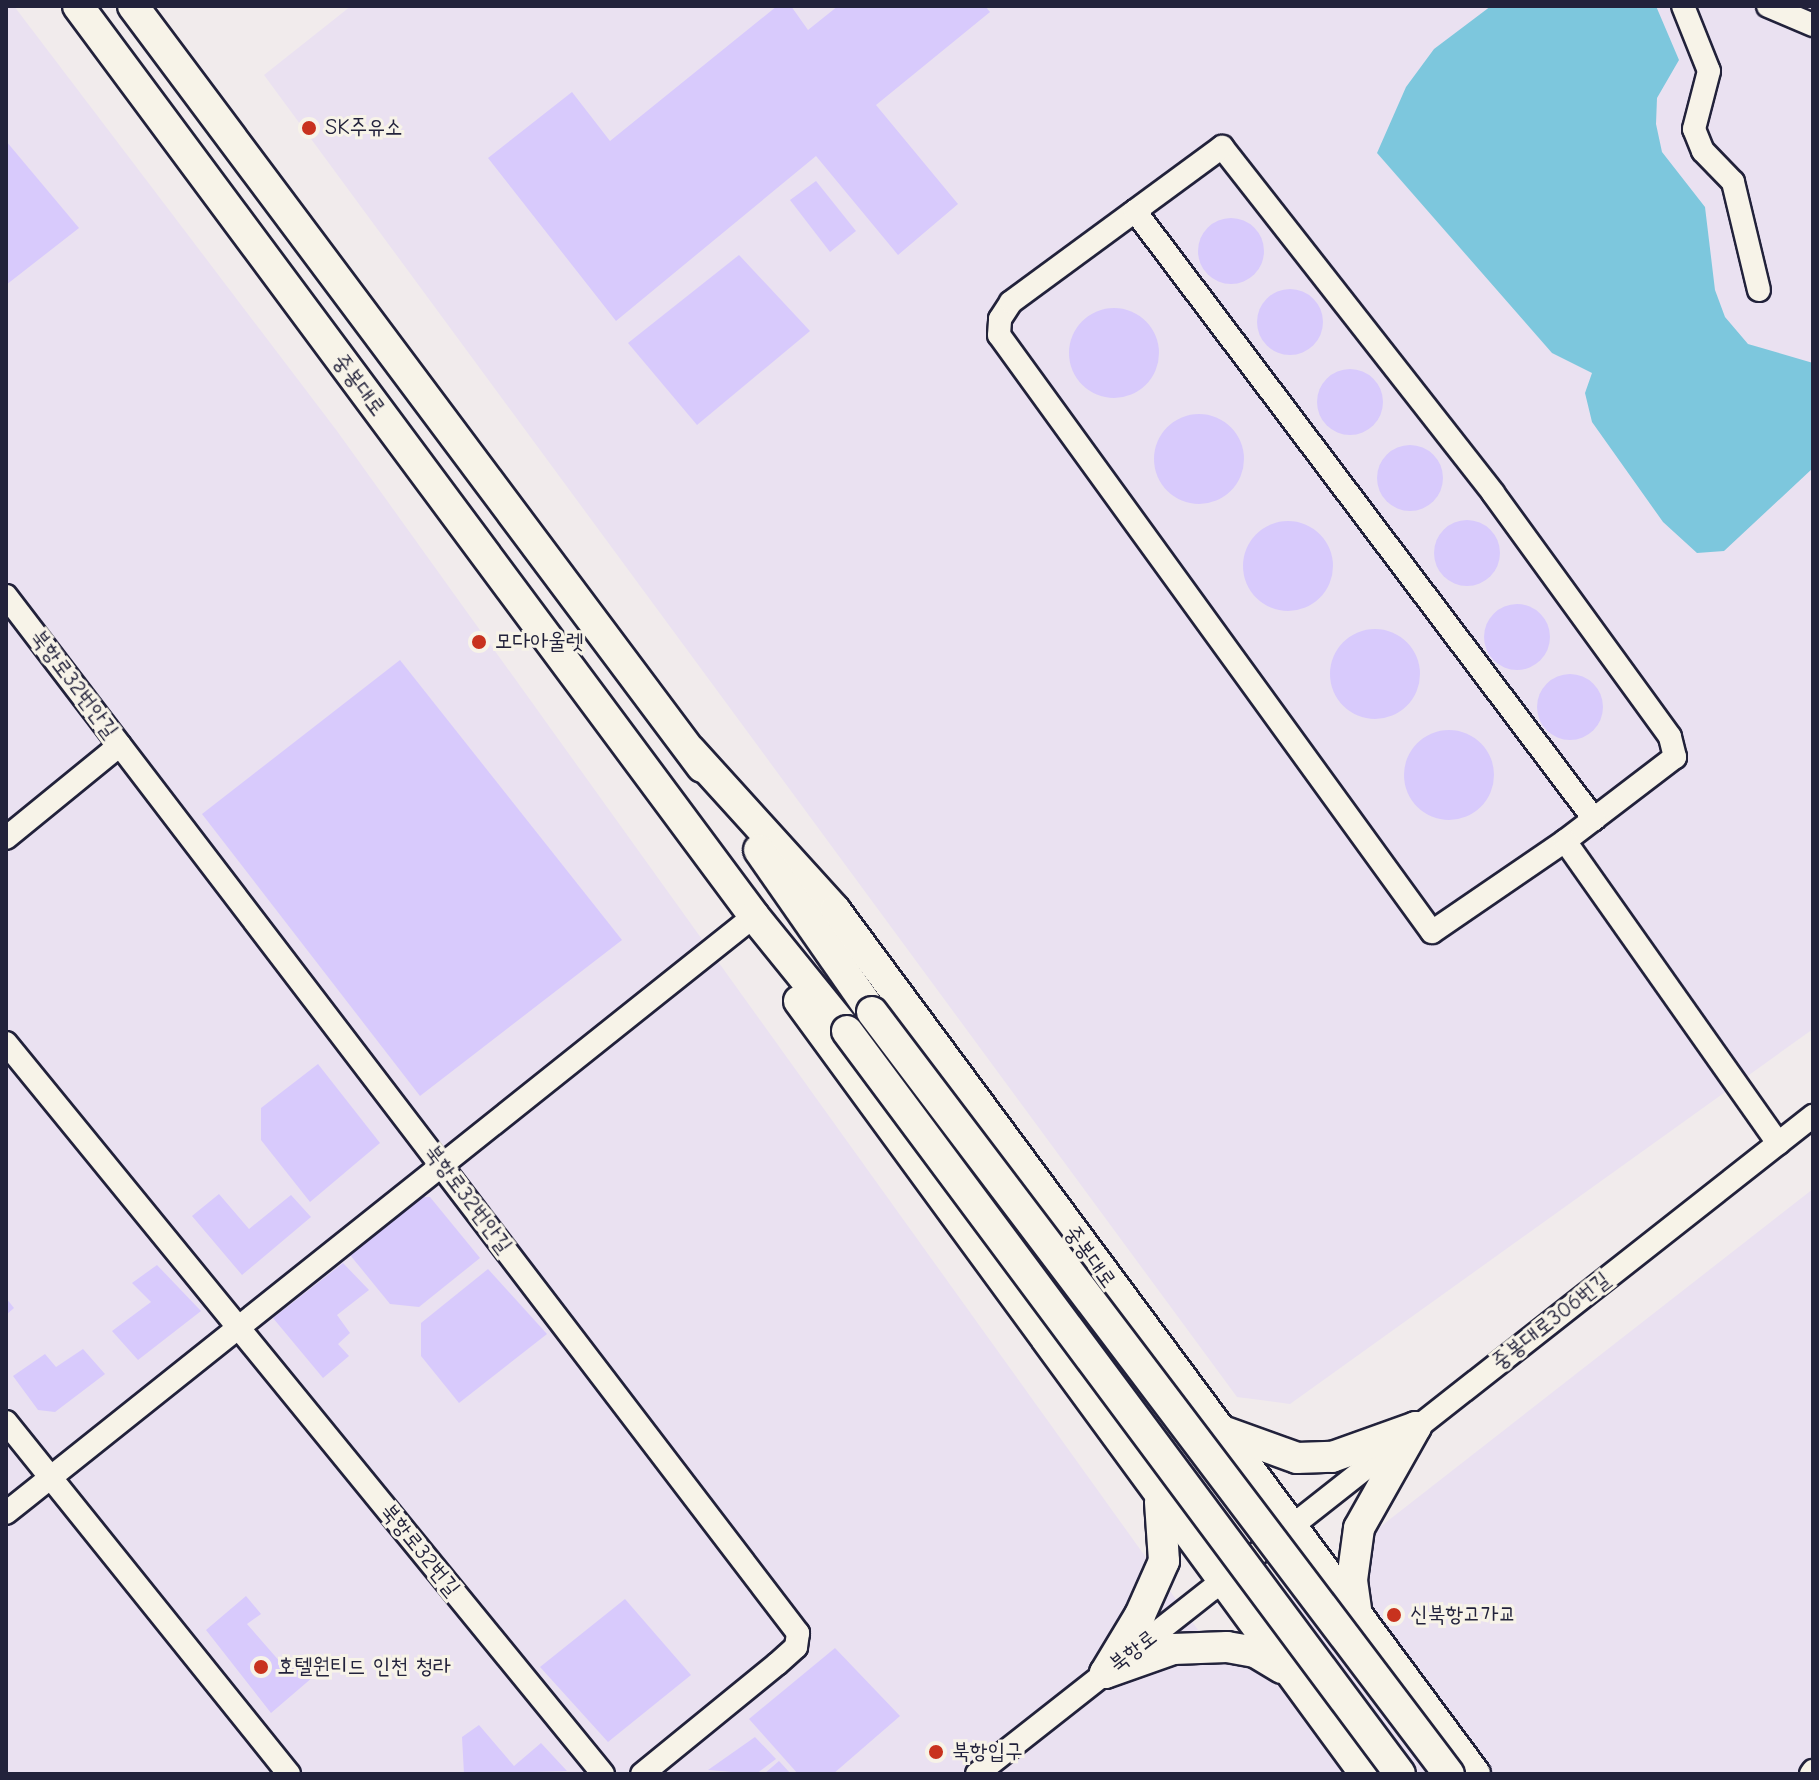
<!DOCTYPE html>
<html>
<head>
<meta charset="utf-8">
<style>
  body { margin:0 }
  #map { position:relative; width:1819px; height:1780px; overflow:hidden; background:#f1ebec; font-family:"Comic Neue","Poor Story",sans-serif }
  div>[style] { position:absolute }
  .built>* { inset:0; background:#eae1f1 }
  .water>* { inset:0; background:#7dc7dd }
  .building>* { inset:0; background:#d8cafc }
  .round { border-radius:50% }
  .roads { filter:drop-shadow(2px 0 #22223b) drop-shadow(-2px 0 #22223b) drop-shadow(0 2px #22223b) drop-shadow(0 -2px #22223b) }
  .minor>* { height:22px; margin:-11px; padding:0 11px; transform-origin:11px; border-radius:11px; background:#f7f3e8 }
  .major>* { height:30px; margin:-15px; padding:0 15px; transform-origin:15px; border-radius:15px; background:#f7f3e8 }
  .bridges { filter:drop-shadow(2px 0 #22223b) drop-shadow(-2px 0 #22223b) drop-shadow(0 2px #22223b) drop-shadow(0 -2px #22223b) }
  .major-bridge>* { height:30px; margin:-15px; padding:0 15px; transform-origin:15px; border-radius:15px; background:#f7f3e8 }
  .dots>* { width:22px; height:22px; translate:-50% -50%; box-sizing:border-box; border:4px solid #f7f3e8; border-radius:50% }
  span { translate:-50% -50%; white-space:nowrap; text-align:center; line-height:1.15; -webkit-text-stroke:6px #f7f3e8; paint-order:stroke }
  .poi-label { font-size:22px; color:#22223b }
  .left { translate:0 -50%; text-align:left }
  .street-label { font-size:22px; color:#22223b }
  .frame { position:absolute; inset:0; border:8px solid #22223b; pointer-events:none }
</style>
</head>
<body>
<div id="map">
  <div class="built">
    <div style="clip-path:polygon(6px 6px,14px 6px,337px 431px,1216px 1655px,1813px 1189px,1813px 1774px,6px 1774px)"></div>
    <div style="clip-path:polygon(351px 6px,1813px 6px,1813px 1029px,1290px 1404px,1237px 1397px,264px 75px)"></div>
  </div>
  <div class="water">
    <div style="clip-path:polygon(1491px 6px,1656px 6px,1679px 60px,1657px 98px,1656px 124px,1662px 152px,1705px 207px,1715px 290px,1725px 317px,1748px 344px,1813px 363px,1813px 468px,1724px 551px,1697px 553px,1663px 522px,1592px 422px,1585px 393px,1592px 373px,1552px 353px,1377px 153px,1406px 87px,1434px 49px)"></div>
  </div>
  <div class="building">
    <div style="clip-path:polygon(777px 6px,791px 6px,808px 30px,838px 6px,985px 6px,990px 12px,876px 105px,958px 204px,898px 255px,816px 156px,616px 321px,488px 158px,572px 92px,610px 141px)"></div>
    <div style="clip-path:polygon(6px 141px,79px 228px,6px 285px)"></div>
    <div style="clip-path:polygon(816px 181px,856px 231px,830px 252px,790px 200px)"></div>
    <div class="round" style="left:1198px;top:218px;width:66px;height:66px"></div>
    <div style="clip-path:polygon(739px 255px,810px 331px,697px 425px,628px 343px)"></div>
    <div class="round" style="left:1257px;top:289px;width:66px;height:66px"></div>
    <div class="round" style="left:1069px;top:308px;width:90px;height:90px"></div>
    <div class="round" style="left:1317px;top:369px;width:66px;height:66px"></div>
    <div class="round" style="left:1154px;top:414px;width:90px;height:90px"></div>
    <div class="round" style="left:1377px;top:445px;width:66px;height:66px"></div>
    <div class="round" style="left:1434px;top:520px;width:66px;height:66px"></div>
    <div class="round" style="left:1243px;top:521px;width:90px;height:90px"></div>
    <div class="round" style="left:1484px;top:604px;width:66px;height:66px"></div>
    <div class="round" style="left:1330px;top:629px;width:90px;height:90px"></div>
    <div style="clip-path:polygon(400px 660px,622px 940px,420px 1096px,202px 814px)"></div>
    <div class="round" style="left:1537px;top:674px;width:66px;height:66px"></div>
    <div class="round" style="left:1404px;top:730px;width:90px;height:90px"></div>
    <div style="clip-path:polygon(318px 1064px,380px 1143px,310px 1202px,261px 1140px,261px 1108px)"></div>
    <div style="clip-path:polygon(219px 1194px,249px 1229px,291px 1195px,311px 1217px,242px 1275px,192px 1216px)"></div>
    <div style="clip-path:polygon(409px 1197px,430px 1197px,480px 1258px,419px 1307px,390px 1304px,346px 1250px)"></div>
    <div style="clip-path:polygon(343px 1263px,369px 1290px,337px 1315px,350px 1333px,338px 1344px,349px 1356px,323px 1378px,273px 1318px)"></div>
    <div style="clip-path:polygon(157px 1265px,201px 1311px,138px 1360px,112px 1331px,151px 1302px,132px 1283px)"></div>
    <div style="clip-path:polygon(488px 1269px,547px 1334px,459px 1403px,421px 1356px,421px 1323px)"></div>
    <div style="clip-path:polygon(6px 1298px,14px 1308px,6px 1315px)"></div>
    <div style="clip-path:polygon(83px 1349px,105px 1374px,55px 1412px,38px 1410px,13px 1376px,45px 1354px,56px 1367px)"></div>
    <div style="clip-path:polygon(246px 1596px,261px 1614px,247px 1624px,288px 1671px,301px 1662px,313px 1677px,271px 1713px,206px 1630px)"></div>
    <div style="clip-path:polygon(625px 1599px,691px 1675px,608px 1742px,540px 1667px)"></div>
    <div style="clip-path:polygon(835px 1648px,900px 1716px,833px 1774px,798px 1774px,749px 1719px)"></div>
    <div style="clip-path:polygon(479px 1725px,514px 1766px,541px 1743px,567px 1771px,464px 1774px,462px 1737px)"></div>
    <div style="clip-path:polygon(755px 1737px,776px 1759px,756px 1774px,708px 1770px)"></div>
    <div style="clip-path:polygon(779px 1761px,791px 1774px,764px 1774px)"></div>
  </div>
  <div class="roads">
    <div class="minor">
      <div style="left:1683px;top:6px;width:70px;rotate:68.2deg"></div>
      <div style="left:1709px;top:71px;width:60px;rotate:104.5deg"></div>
      <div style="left:1694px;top:129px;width:24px;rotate:68deg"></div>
      <div style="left:1703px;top:151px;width:43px;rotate:45.9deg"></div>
      <div style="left:1733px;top:182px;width:111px;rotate:76.5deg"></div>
      <div style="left:1768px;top:6px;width:49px;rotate:22.9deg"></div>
      <div style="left:1222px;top:147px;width:439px;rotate:51.9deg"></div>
      <div style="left:1493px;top:493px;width:301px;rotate:54deg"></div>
      <div style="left:1670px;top:737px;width:21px;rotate:76deg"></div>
      <div style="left:1675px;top:757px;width:138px;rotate:142.6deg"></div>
      <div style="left:1565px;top:841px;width:161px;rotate:145.6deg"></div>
      <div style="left:1432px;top:932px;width:737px;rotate:-125.95deg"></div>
      <div style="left:999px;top:335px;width:16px;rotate:-86deg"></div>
      <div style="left:1000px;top:319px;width:20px;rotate:-57deg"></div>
      <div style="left:1011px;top:302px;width:262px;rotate:-36.3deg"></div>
      <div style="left:1135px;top:211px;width:762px;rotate:52.95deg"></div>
      <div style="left:6px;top:596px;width:1305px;rotate:52.63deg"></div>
      <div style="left:798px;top:1633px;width:14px;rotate:98deg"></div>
      <div style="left:796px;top:1647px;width:25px;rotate:138deg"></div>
      <div style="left:777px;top:1664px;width:174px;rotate:140.8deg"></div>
      <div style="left:6px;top:838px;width:147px;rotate:-39.2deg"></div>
      <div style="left:1565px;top:841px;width:370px;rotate:54.8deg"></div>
      <div style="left:6px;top:1043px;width:944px;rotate:50.76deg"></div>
      <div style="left:6px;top:1422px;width:452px;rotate:51.2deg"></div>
      <div style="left:6px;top:1513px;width:957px;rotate:-38.59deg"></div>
      <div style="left:977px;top:1774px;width:1064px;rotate:-38.21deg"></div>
      <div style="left:1811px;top:1774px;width:4px;rotate:-56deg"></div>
    </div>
    <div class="major">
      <div style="left:78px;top:6px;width:1134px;rotate:53.39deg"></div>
      <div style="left:754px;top:916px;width:148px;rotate:51deg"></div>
      <div style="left:133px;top:6px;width:950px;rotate:53.21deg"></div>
      <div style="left:691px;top:751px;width:215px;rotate:47.8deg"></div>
      <div style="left:835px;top:910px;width:1075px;rotate:53.47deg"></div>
      <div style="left:759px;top:850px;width:198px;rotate:55.1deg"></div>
      <div style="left:799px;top:1001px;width:958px;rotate:53.79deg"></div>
      <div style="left:1217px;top:1429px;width:85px;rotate:19.9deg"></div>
      <div style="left:1297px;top:1458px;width:35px;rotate:-2deg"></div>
      <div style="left:1332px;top:1457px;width:89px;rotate:-19.7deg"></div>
      <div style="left:1357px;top:1616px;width:36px;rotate:-98deg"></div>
      <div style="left:1352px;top:1580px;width:52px;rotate:-82.3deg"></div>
      <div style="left:1359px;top:1528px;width:116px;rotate:-60.6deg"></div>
      <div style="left:1105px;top:1673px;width:72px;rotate:-19.4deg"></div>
      <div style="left:1173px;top:1649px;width:54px;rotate:-2.1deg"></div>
      <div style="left:1227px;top:1647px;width:28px;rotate:10deg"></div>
      <div style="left:1255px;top:1652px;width:31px;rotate:31deg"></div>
      <div style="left:1105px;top:1673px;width:68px;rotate:-58.9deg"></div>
      <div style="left:1140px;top:1615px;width:59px;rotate:-66deg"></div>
      <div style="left:1164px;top:1561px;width:59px;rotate:-93.9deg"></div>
    </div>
  </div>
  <div class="bridges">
    <div class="major-bridge">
      <div style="left:872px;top:1012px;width:956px;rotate:52.87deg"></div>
      <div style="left:847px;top:1031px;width:926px;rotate:53.34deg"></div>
    </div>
  </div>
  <div class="dots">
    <div style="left:309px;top:128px;background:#c8321e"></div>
    <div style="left:479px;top:642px;background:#c8321e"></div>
    <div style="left:1394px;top:1615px;background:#c8321e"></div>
    <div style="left:261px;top:1667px;background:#c8321e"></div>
    <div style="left:936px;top:1752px;background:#c8321e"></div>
  </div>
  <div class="poi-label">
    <span class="left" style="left:325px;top:128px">SK주유소</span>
    <span class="left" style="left:495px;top:642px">모다아울렛</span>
    <span class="left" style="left:1410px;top:1615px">신북항고가교</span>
    <span class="left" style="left:277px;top:1667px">호텔원티드 인천 청라</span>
    <span class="left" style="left:952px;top:1752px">북항입구</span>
  </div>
  <div class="street-label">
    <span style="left:359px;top:385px;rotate:53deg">중봉대로</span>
    <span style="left:74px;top:684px;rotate:53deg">북항로32번안길</span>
    <span style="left:468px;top:1199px;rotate:53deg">북항로32번안길</span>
    <span style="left:1090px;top:1257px;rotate:54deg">중봉대로</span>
    <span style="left:1551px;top:1321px;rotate:-38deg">중봉대로306번길</span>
    <span style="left:420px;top:1550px;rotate:51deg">북항로32번길</span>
    <span style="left:1133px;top:1651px;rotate:-38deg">북항로</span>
  </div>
  <div class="frame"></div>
</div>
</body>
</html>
